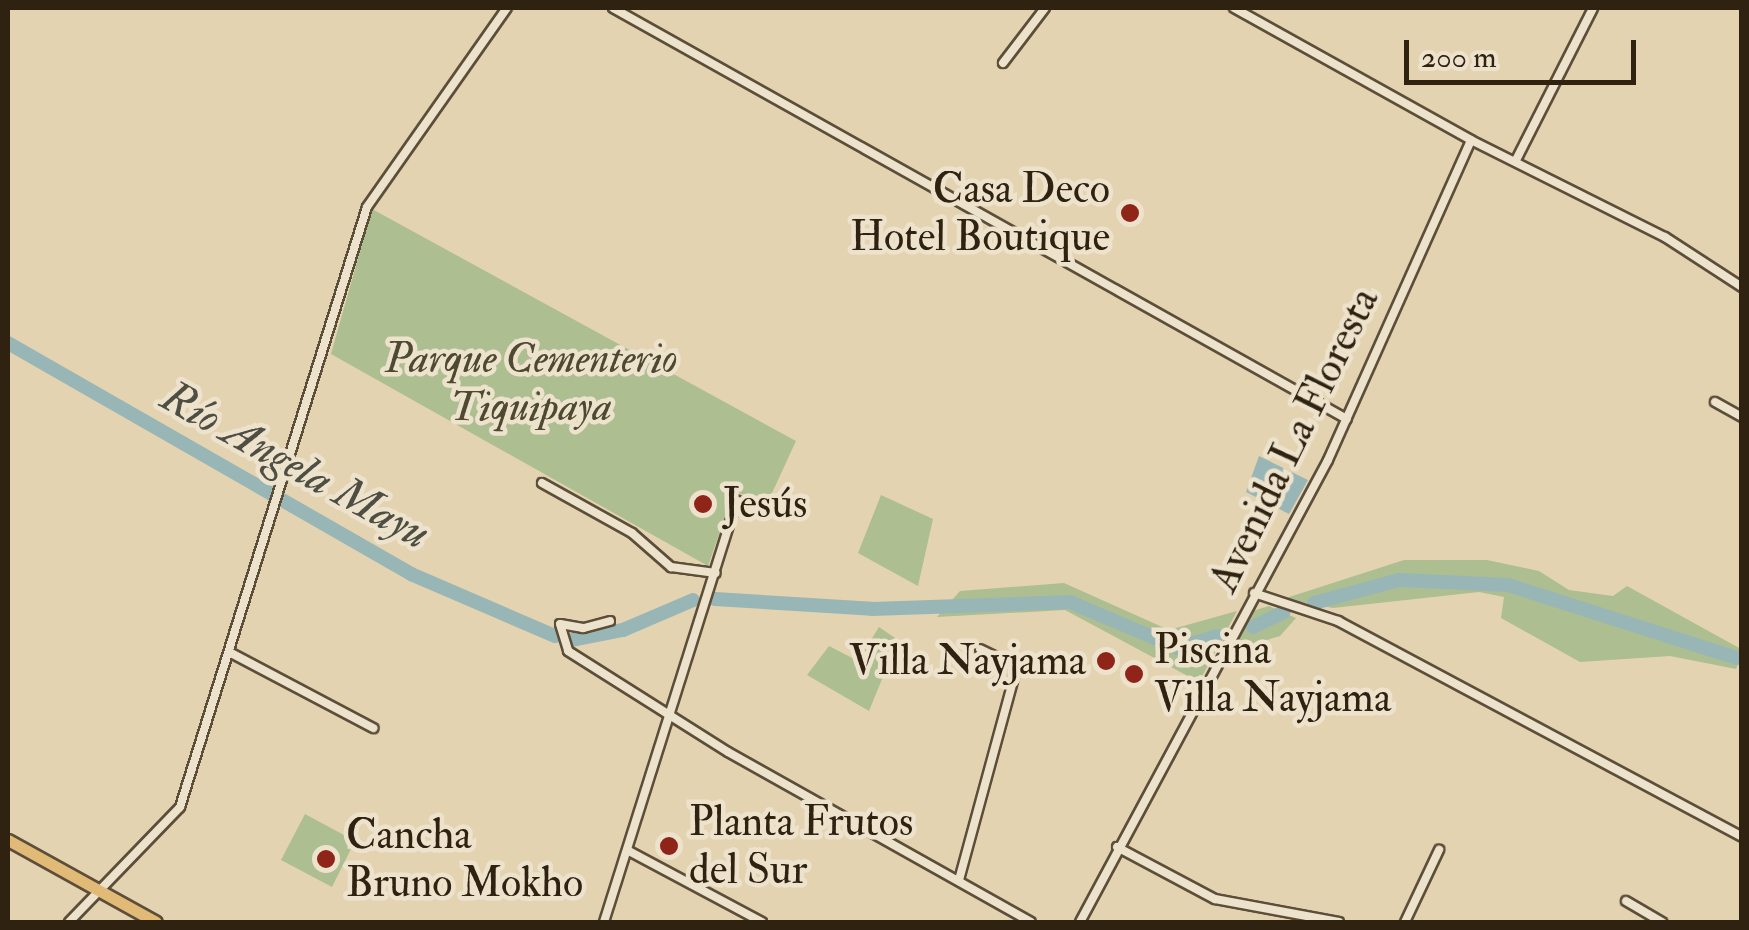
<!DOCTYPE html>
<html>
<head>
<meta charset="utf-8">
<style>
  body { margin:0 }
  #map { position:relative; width:1749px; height:930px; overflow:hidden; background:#e4d3b1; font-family:"IM FELL Double Pica",serif }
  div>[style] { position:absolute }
  .green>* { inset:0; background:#adbe91 }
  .water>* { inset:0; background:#99b6b6 }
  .river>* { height:14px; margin:-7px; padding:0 7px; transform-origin:7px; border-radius:7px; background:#99b6b6 }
  .roads { filter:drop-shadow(2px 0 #5c4e39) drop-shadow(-2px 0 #5c4e39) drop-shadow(0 2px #5c4e39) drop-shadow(0 -2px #5c4e39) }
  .minor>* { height:8px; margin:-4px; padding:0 4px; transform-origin:4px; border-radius:4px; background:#ede2cc }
  .primary>* { height:11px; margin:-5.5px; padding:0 5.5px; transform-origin:5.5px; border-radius:5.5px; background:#e2ba78 }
  .dots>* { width:28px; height:28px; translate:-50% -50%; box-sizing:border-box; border:5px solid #ede2cc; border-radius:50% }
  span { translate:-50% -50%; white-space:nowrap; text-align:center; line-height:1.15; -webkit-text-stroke:9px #ede2cc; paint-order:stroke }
  .poi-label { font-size:42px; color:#2f2211 }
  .right { translate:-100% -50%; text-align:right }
  .left { translate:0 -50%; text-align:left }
  .park-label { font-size:42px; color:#4e4931; font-style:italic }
  .street-label { font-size:42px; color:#2f2211 }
  .water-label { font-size:45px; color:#4f4e43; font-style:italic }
  .frame { position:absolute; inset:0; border:10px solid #2f2211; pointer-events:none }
  .scale { position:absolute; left:1404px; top:40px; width:232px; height:45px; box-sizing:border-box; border:5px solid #2f2211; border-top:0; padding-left:12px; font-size:30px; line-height:35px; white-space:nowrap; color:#2f2211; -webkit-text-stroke:8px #ede2cc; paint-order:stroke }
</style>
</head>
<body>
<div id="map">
  <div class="green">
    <div style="clip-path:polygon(372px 209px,796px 441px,767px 504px,734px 491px,708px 566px,331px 354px)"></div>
    <div style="clip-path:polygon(881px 495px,933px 519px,918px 586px,858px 553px)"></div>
    <div style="clip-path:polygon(1404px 560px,1487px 560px,1539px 571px,1569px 590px,1613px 596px,1627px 586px,1741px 649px,1741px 657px,1736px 669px,1670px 656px,1580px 662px,1501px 618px,1504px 597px,1479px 592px,1333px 608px,1283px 599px)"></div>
    <div style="clip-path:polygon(1064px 583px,1169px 630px,1237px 611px,1199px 682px,1065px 610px,937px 617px,960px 591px)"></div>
    <div style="clip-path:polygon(1269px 606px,1296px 618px,1280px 636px,1230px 651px,1249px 612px)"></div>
    <div style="clip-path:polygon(879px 627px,898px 640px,869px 711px,807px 675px,829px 646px,858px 661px)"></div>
    <div style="clip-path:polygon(305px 814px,355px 841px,332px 887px,281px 860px)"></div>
  </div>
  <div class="water">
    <div style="clip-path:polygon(1259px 456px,1308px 480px,1289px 514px,1246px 492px)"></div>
  </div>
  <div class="river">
    <div style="left:8px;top:343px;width:465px;rotate:29.8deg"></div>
    <div style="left:411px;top:574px;width:157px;rotate:23.3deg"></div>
    <div style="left:715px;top:599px;width:157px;rotate:3.6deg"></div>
    <div style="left:872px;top:609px;width:198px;rotate:-2deg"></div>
    <div style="left:1070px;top:602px;width:117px;rotate:23.1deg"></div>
    <div style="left:1178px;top:648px;width:41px;rotate:-17.1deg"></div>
    <div style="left:1314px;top:603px;width:88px;rotate:-15.1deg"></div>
    <div style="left:1399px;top:580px;width:109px;rotate:2.6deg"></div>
    <div style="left:1508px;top:585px;width:240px;rotate:17.7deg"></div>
    <div style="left:1253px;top:627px;width:34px;rotate:-26deg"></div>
    <div style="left:572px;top:640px;width:52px;rotate:-11.1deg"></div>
    <div style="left:623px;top:630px;width:76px;rotate:-23.2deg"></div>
  </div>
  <div class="roads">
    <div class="minor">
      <div style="left:613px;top:8px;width:841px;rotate:29.25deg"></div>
      <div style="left:1234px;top:8px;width:271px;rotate:29.1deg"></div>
      <div style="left:1471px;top:140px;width:217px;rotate:26.6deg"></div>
      <div style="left:1665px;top:237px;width:92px;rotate:33deg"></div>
      <div style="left:1003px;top:63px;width:69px;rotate:-52.6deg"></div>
      <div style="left:1516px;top:160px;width:170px;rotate:-63.1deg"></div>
      <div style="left:1715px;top:402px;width:31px;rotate:29deg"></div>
      <div style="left:542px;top:483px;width:103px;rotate:29.1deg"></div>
      <div style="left:632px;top:533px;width:52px;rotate:41.1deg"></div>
      <div style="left:671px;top:567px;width:45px;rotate:7.6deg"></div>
      <div style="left:1254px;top:593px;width:89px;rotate:18.4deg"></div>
      <div style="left:1338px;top:621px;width:458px;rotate:28.1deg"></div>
      <div style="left:610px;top:621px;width:28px;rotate:165deg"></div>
      <div style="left:583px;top:628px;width:23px;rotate:-170deg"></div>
      <div style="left:560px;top:624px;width:28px;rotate:73deg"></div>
      <div style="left:568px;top:651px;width:189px;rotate:32.3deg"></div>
      <div style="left:728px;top:752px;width:347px;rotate:29.3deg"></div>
      <div style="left:231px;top:653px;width:161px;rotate:27.8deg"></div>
      <div style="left:1117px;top:847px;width:111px;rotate:28deg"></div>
      <div style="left:1215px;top:899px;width:126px;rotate:10.5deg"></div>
      <div style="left:627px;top:850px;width:153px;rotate:28.1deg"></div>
      <div style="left:959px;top:880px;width:221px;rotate:-74.8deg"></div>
      <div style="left:1017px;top:667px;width:41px;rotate:-154.1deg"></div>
      <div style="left:1626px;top:901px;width:42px;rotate:30.3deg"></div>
      <div style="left:69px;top:922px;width:160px;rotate:-46deg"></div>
      <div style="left:180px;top:807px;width:628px;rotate:-72.69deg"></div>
      <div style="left:367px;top:207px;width:243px;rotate:-54.9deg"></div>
      <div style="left:604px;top:922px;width:442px;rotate:-72.5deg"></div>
      <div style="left:1080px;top:922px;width:524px;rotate:-61.77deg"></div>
      <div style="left:1328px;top:460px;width:350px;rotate:-65.9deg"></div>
      <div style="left:1405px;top:922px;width:80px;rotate:-64.7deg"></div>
    </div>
    <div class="primary">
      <div style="left:8px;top:840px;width:169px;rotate:29deg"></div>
    </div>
  </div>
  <div class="dots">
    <div style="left:1130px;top:213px;background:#8f2418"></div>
    <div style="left:703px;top:504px;background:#8f2418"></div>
    <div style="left:1106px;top:661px;background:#8f2418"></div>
    <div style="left:1134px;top:674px;background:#8f2418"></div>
    <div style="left:669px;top:846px;background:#8f2418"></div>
    <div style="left:326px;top:859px;background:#8f2418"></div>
  </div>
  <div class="poi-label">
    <span class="right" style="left:1110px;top:213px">Casa Deco<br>Hotel Boutique</span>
    <span class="left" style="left:723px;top:504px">Jesús</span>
    <span class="left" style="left:1154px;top:674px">Piscina<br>Villa Nayjama</span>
    <span class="right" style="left:1086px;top:661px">Villa Nayjama</span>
    <span class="left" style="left:689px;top:846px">Planta Frutos<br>del Sur</span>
    <span class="left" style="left:346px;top:859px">Cancha<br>Bruno Mokho</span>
  </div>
  <div class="park-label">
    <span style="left:531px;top:383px">Parque Cementerio<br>Tiquipaya</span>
  </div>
  <div class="street-label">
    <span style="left:1294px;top:440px;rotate:-64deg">Avenida La Floresta</span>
  </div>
  <div class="water-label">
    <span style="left:295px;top:466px;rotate:29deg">Río Angela Mayu</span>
  </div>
  <div class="frame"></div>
  <div class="scale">200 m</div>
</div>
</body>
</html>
